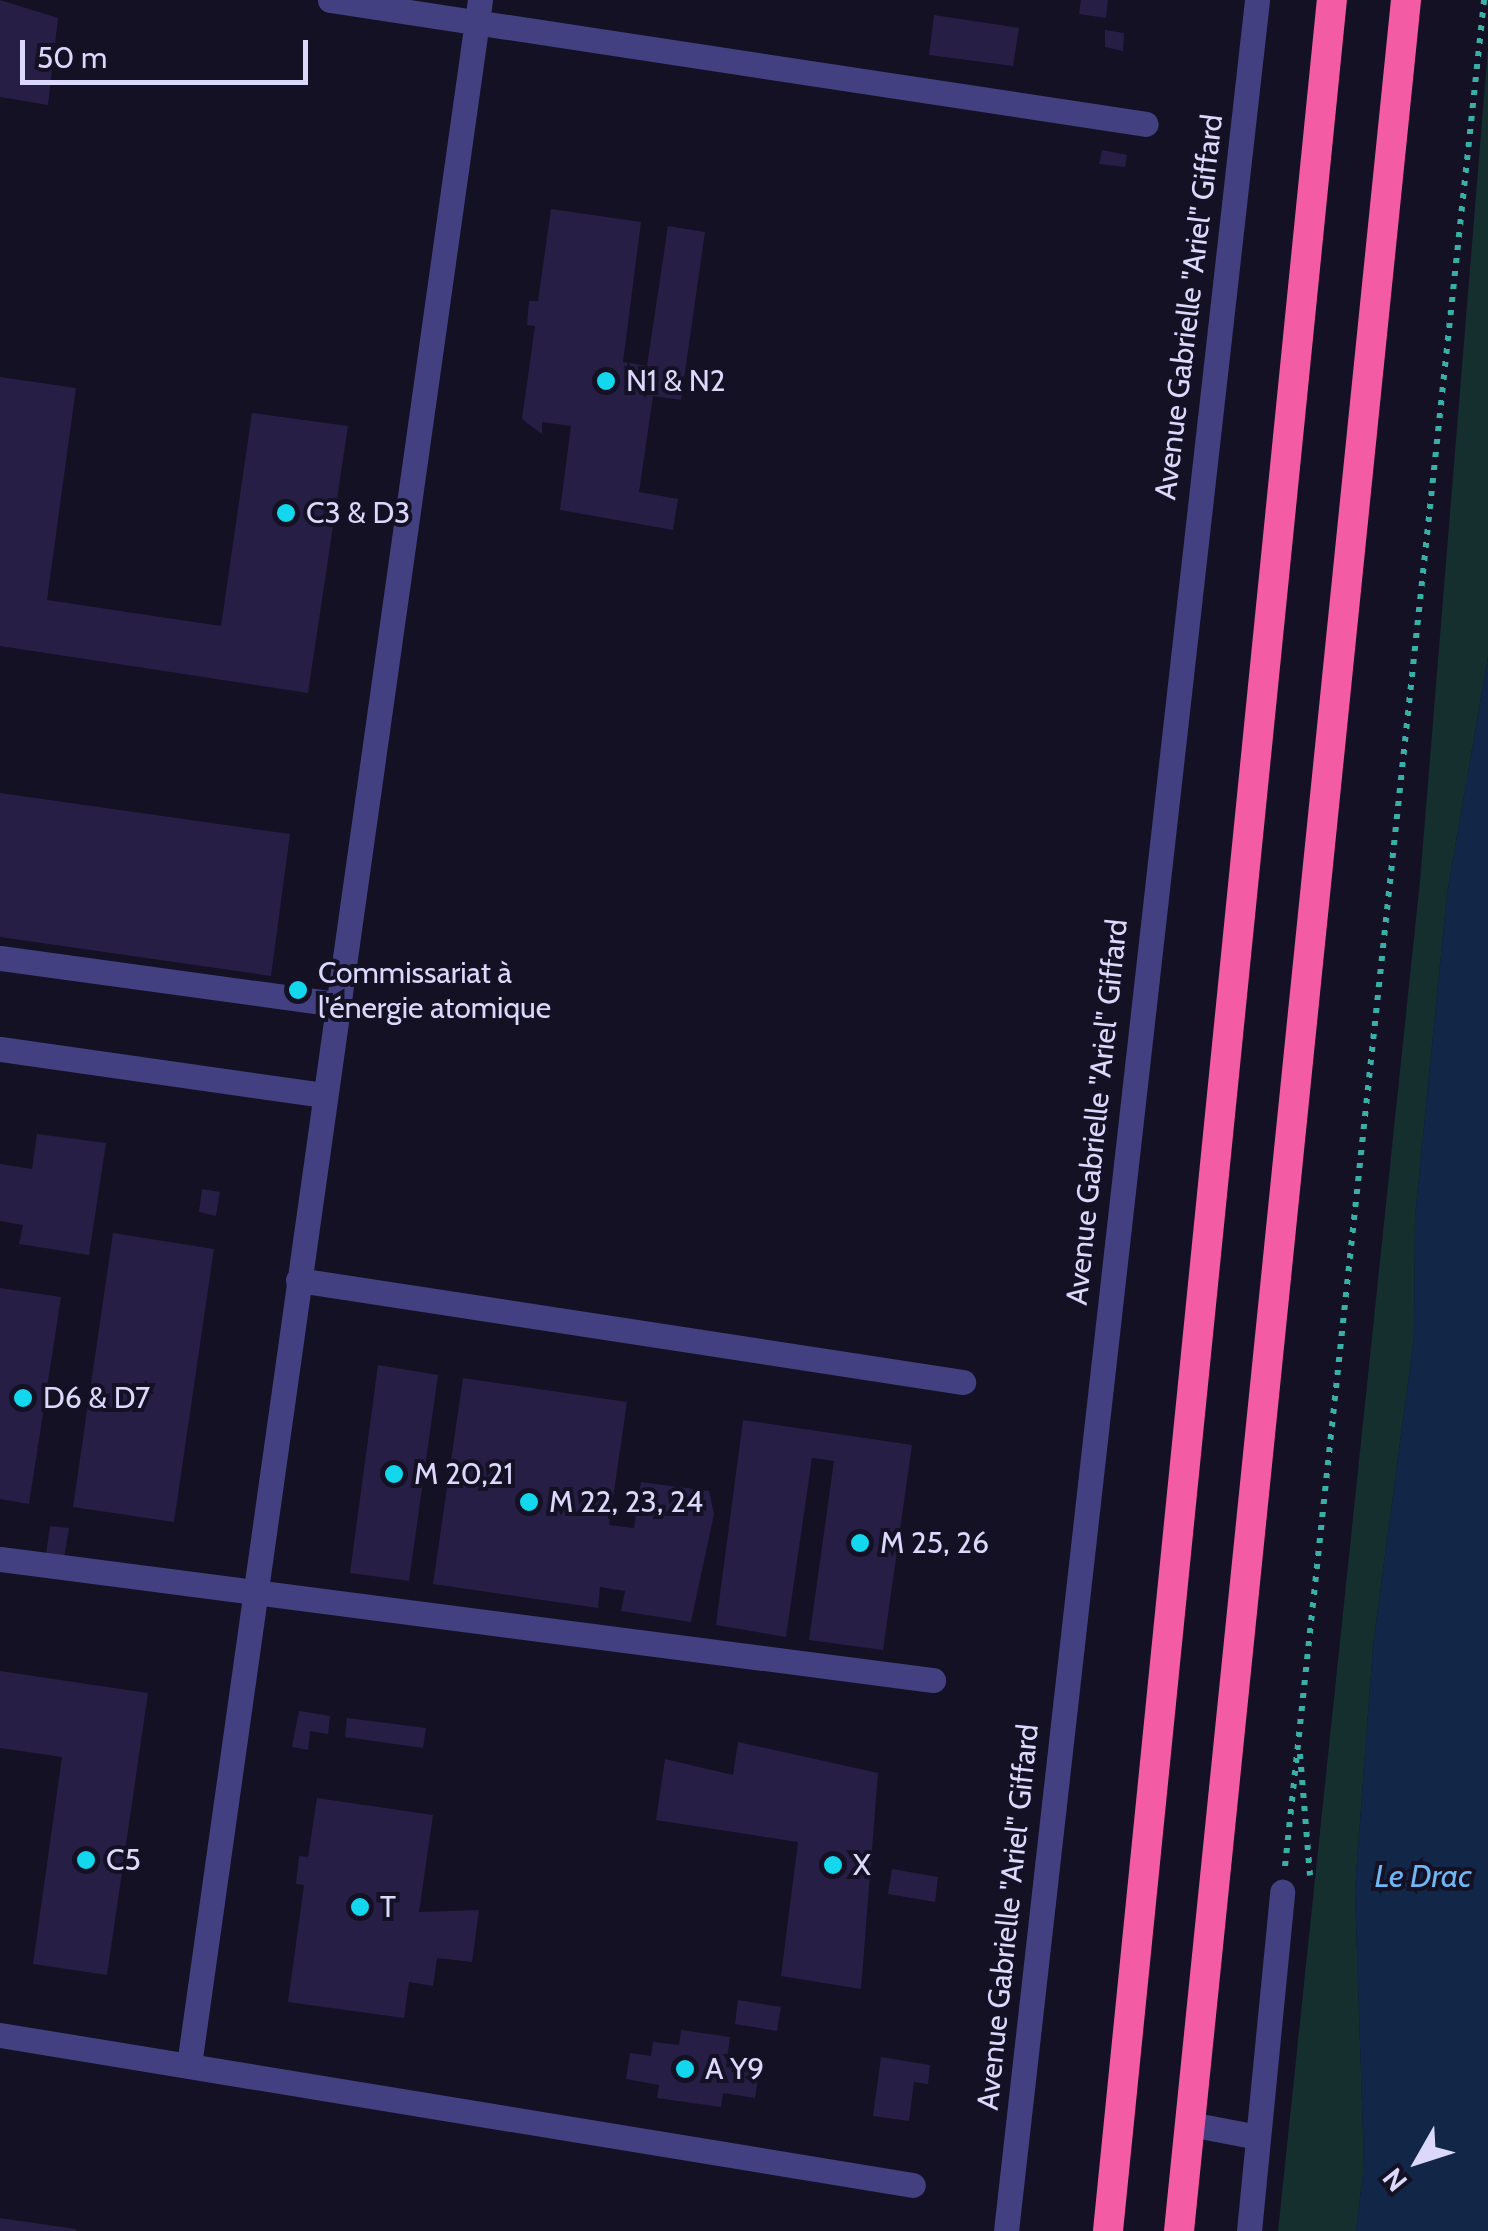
<!DOCTYPE html>
<html>
<head>
<meta charset="utf-8">
<style>
  body { margin:0 }
  #map { position:relative; width:1488px; height:2231px; overflow:hidden; background:#141125; font-family:Cabin,sans-serif }
  div>[style] { position:absolute }
  .green>* { inset:0; background:#142f2e }
  .water>* { inset:0; background:#122748 }
  .building>* { inset:0; background:#261e45 }
  .path>* { height:6px; margin-top:-3px; transform-origin:0; background:repeating-linear-gradient(90deg,#39afa8 0 5px,transparent 0 13px) }
  .minor>* { height:25px; margin:-12.5px; padding:0 12.5px; transform-origin:12.5px; border-radius:12.5px; background:#424080 }
  .highway>* { height:30px; margin:-15px; padding:0 15px; transform-origin:15px; border-radius:15px; background:#f35ca4 }
  .dots>* { width:28px; height:28px; translate:-50% -50%; box-sizing:border-box; border:5px solid #141125; border-radius:50% }
  span { translate:-50% -50%; white-space:nowrap; text-align:center; line-height:1.15; -webkit-text-stroke:8px #141125; paint-order:stroke }
  .street-label { font-size:30px; color:#dcd8fc }
  .poi-label { font-size:30px; color:#dcd8fc }
  .left { translate:0 -50%; text-align:left }
  .water-label { font-size:32px; color:#6eb6f4; font-style:italic }
  .north { position:absolute; left:1368px; top:2111px; width:100px; height:100px; -webkit-text-stroke:8px #141125; paint-order:stroke; rotate:231deg; font-size:28px; font-weight:700; line-height:40px; text-align:center; color:#dcd8fc }
  .north::after { content:''; display:block; margin:auto; width:35px; height:45px; background:#dcd8fc; clip-path:polygon(50% 0,100% 100%,50% 72%,0 100%) }
  .scale { position:absolute; left:20px; top:40px; width:288px; height:45px; box-sizing:border-box; border:5px solid #dcd8fc; border-top:0; padding-left:12px; font-size:30px; line-height:35px; white-space:nowrap; color:#dcd8fc; -webkit-text-stroke:8px #141125; paint-order:stroke }
</style>
</head>
<body>
<div id="map">
  <div class="green">
    <div style="clip-path:polygon(1488px 48px,1488px 657px,1447px 894px,1415px 1217px,1414px 1337px,1373px 1646px,1355px 1890px,1364px 2164px,1356px 2231px,1278px 2231px,1420px 881px)"></div>
  </div>
  <div class="water">
    <div style="clip-path:polygon(1488px 657px,1488px 2231px,1356px 2231px,1364px 2164px,1355px 1890px,1373px 1646px,1414px 1337px,1415px 1217px,1447px 894px)"></div>
  </div>
  <div class="building">
    <div style="clip-path:polygon(0 0,58px 18px,48px 105px,0 97px)"></div>
    <div style="clip-path:polygon(1081px 0,1108px 0,1106px 18px,1079px 14px)"></div>
    <div style="clip-path:polygon(934px 15px,1019px 28px,1013px 66px,929px 55px)"></div>
    <div style="clip-path:polygon(1105px 30px,1124px 33px,1123px 51px,1105px 47px)"></div>
    <div style="clip-path:polygon(1102px 150px,1127px 155px,1125px 167px,1099px 164px)"></div>
    <div style="clip-path:polygon(551px 209px,641px 222px,623px 362px,647px 366px,668px 226px,705px 232px,681px 400px,653px 396px,639px 492px,678px 499px,673px 530px,560px 510px,571px 426px,542px 422px,542px 434px,522px 419px,535px 326px,527px 325px,529px 301px,538px 301px)"></div>
    <div style="clip-path:polygon(0 377px,76px 388px,47px 600px,221px 626px,252px 413px,348px 426px,308px 693px,0 646px)"></div>
    <div style="clip-path:polygon(0 793px,290px 834px,271px 976px,0 937px)"></div>
    <div style="clip-path:polygon(37px 1134px,106px 1143px,89px 1255px,19px 1244px,23px 1225px,0 1221px,0 1164px,32px 1169px)"></div>
    <div style="clip-path:polygon(202px 1189px,220px 1192px,216px 1216px,199px 1212px)"></div>
    <div style="clip-path:polygon(113px 1233px,214px 1249px,174px 1522px,73px 1507px)"></div>
    <div style="clip-path:polygon(0 1288px,61px 1297px,29px 1504px,0 1499px)"></div>
    <div style="clip-path:polygon(378px 1365px,438px 1375px,409px 1581px,350px 1573px)"></div>
    <div style="clip-path:polygon(463px 1378px,627px 1402px,609px 1525px,634px 1528px,641px 1482px,709px 1491px,714px 1514px,691px 1622px,621px 1611px,625px 1591px,600px 1587px,598px 1608px,433px 1584px)"></div>
    <div style="clip-path:polygon(743px 1420px,912px 1445px,883px 1650px,809px 1640px,834px 1461px,812px 1458px,786px 1637px,716px 1625px)"></div>
    <div style="clip-path:polygon(50px 1526px,69px 1528px,64px 1559px,46px 1555px)"></div>
    <div style="clip-path:polygon(0 1671px,148px 1693px,107px 1975px,33px 1964px,62px 1757px,0 1748px)"></div>
    <div style="clip-path:polygon(299px 1711px,330px 1716px,328px 1734px,310px 1731px,308px 1750px,292px 1747px)"></div>
    <div style="clip-path:polygon(347px 1718px,426px 1728px,423px 1748px,345px 1737px)"></div>
    <div style="clip-path:polygon(738px 1742px,878px 1773px,861px 1989px,781px 1976px,798px 1842px,656px 1820px,665px 1759px,733px 1775px)"></div>
    <div style="clip-path:polygon(317px 1798px,433px 1815px,419px 1912px,479px 1910px,472px 1962px,437px 1958px,433px 1986px,409px 1982px,404px 2018px,288px 2002px,304px 1885px,296px 1884px,299px 1856px,308px 1857px)"></div>
    <div style="clip-path:polygon(892px 1869px,938px 1877px,935px 1902px,888px 1894px)"></div>
    <div style="clip-path:polygon(738px 2000px,781px 2007px,777px 2031px,735px 2024px)"></div>
    <div style="clip-path:polygon(681px 2030px,730px 2037px,726px 2067px,759px 2071px,755px 2098px,723px 2093px,721px 2107px,657px 2098px,659px 2085px,626px 2079px,630px 2053px,651px 2056px,653px 2042px,679px 2045px)"></div>
    <div style="clip-path:polygon(881px 2057px,930px 2065px,928px 2084px,914px 2082px,909px 2121px,873px 2116px)"></div>
    <div style="clip-path:polygon(0 2218px,76px 2229px,76px 2231px,0 2231px)"></div>
  </div>
  <div class="path">
    <div style="left:1300px;top:1754px;width:122px;rotate:85.3deg"></div>
    <div style="left:1285px;top:1866px;width:1877px;rotate:-83.91deg"></div>
  </div>
  <div class="minor">
    <div style="left:330px;top:0;width:825px;rotate:8.64deg"></div>
    <div style="left:0;top:958px;width:340px;rotate:7.8deg"></div>
    <div style="left:0;top:1049px;width:328px;rotate:8.1deg"></div>
    <div style="left:298px;top:1280px;width:673px;rotate:8.72deg"></div>
    <div style="left:0;top:1559px;width:941px;rotate:7.39deg"></div>
    <div style="left:0;top:2035px;width:925px;rotate:9.33deg"></div>
    <div style="left:189px;top:2065px;width:2085px;rotate:-81.98deg"></div>
    <div style="left:1190px;top:2124px;width:69px;rotate:10.8deg"></div>
    <div style="left:1006px;top:2231px;width:2245px;rotate:-83.58deg"></div>
    <div style="left:1249px;top:2231px;width:341px;rotate:-84.4deg"></div>
  </div>
  <div class="highway">
    <div style="left:1108px;top:2231px;width:2242px;rotate:-84.27deg"></div>
    <div style="left:1179px;top:2231px;width:2243px;rotate:-84.19deg"></div>
  </div>
  <div class="dots">
    <div style="left:606px;top:381px;background:#13d7ed"></div>
    <div style="left:286px;top:513px;background:#13d7ed"></div>
    <div style="left:298px;top:990px;background:#13d7ed"></div>
    <div style="left:23px;top:1398px;background:#13d7ed"></div>
    <div style="left:394px;top:1474px;background:#13d7ed"></div>
    <div style="left:529px;top:1502px;background:#13d7ed"></div>
    <div style="left:860px;top:1543px;background:#13d7ed"></div>
    <div style="left:86px;top:1860px;background:#13d7ed"></div>
    <div style="left:833px;top:1865px;background:#13d7ed"></div>
    <div style="left:360px;top:1907px;background:#13d7ed"></div>
    <div style="left:685px;top:2069px;background:#13d7ed"></div>
  </div>
  <div class="street-label">
    <span style="left:1189px;top:307px;rotate:-83deg">Avenue Gabrielle "Ariel" Giffard</span>
    <span style="left:1097px;top:1112px;rotate:-84deg">Avenue Gabrielle "Ariel" Giffard</span>
    <span style="left:1008px;top:1917px;rotate:-84deg">Avenue Gabrielle "Ariel" Giffard</span>
  </div>
  <div class="poi-label">
    <span class="left" style="left:626px;top:381px">N1 &amp; N2</span>
    <span class="left" style="left:306px;top:513px">C3 &amp; D3</span>
    <span class="left" style="left:318px;top:990px">Commissariat à<br>l'énergie atomique</span>
    <span class="left" style="left:43px;top:1398px">D6 &amp; D7</span>
    <span class="left" style="left:414px;top:1474px">M 20,21</span>
    <span class="left" style="left:549px;top:1502px">M 22, 23, 24</span>
    <span class="left" style="left:880px;top:1543px">M 25, 26</span>
    <span class="left" style="left:106px;top:1860px">C5</span>
    <span class="left" style="left:853px;top:1865px">X</span>
    <span class="left" style="left:380px;top:1907px">T</span>
    <span class="left" style="left:705px;top:2069px">A Y9</span>
  </div>
  <div class="water-label">
    <span style="left:1423px;top:1876px">Le Drac</span>
  </div>
  <div class="north">N</div>
  <div class="scale">50 m</div>
</div>
</body>
</html>
